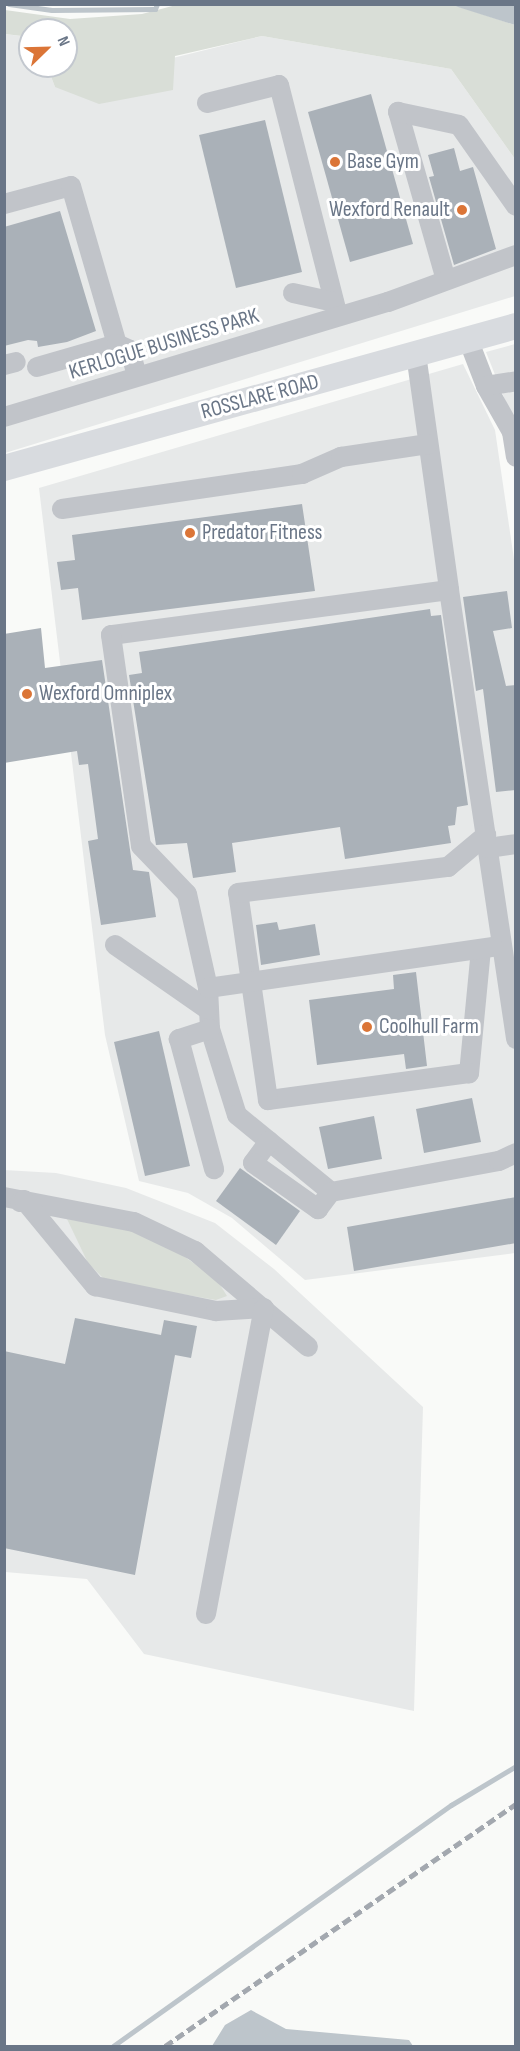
<!DOCTYPE html>
<html>
<head>
<meta charset="utf-8">
<style>
  body { margin:0 }
  #map { position:relative; width:520px; height:2051px; overflow:hidden; background:#f9faf8; font-family:"Sofia Sans Condensed",sans-serif }
  div>[style] { position:absolute }
  .built>* { inset:0; background:#e7e9e9 }
  .green>* { inset:0; background:#d9ded7 }
  .water>* { inset:0; background:#bdc5cb }
  .stream>* { height:5px; margin:-2.5px; padding:0 2.5px; transform-origin:2.5px; border-radius:2.5px; background:#bdc5cb }
  .building>* { inset:0; background:#aab1b8 }
  .minor>* { height:20px; margin:-10px; padding:0 10px; transform-origin:10px; border-radius:10px; background:#c1c4c9 }
  .major>* { height:26px; margin:-13px; padding:0 13px; transform-origin:13px; border-radius:13px; background:#d8dbdf }
  .rail>* { height:4.5px; margin-top:-2.25px; transform-origin:0; background:repeating-linear-gradient(90deg,#a3a8af 0 9px,transparent 0 13.5px) }
  .dots>* { width:16px; height:16px; translate:-50% -50%; box-sizing:border-box; border:3px solid #fff; border-radius:50% }
  span { translate:-50% -50%; white-space:nowrap; text-align:center; line-height:1.15; -webkit-text-stroke:6px #fff; paint-order:stroke }
  .poi-label { font-size:22px; color:#6a7687 }
  .left { translate:0 -50%; text-align:left }
  .right { translate:-100% -50%; text-align:right }
  .street-label { font-size:22px; color:#6a7687 }
  .frame { position:absolute; inset:0; border:6px solid #6a7687; pointer-events:none }
  .north { position:absolute; left:18px; top:18px; width:60px; height:60px; box-sizing:border-box; background:#fff; border:2px solid #c3c8cf; border-radius:50%; rotate:67deg; font-size:16px; font-weight:700; line-height:24px; text-align:center; color:#6a7687 }
  .north::after { content:''; display:block; margin:auto; width:21px; height:27px; background:#db7537; clip-path:polygon(50% 0,100% 100%,50% 72%,0 100%) }
</style>
</head>
<body>
<div id="map">
  <div class="built">
    <div style="clip-path:polygon(4px 34px,30px 37px,30px 66px,47px 66px,55px 87px,262px 36px,451px 69px,515px 159px,515px 296px,5px 453px)"></div>
    <div style="clip-path:polygon(515px 344px,515px 425px,486px 352px)"></div>
    <div style="clip-path:polygon(463px 364px,495px 430px,516px 573px,515px 1253px,305px 1280px,232px 1218px,188px 1193px,139px 1181px,105px 1035px,39px 488px)"></div>
    <div style="clip-path:polygon(4px 1170px,56px 1173px,126px 1188px,215px 1223px,274px 1269px,423px 1407px,414px 1711px,144px 1654px,87px 1579px,5px 1572px)"></div>
  </div>
  <div class="green">
    <div style="clip-path:polygon(180px 4px,454px 5px,515px 25px,515px 159px,451px 69px,262px 36px,175px 56px,173px 90px,99px 104px,55px 87px,47px 66px,66px 66px,66px 30px,30px 30px,30px 37px,5px 34px,5px 10px,70px 19px,142px 14px)"></div>
    <div style="clip-path:polygon(67px 1219px,140px 1232px,174px 1249px,217px 1280px,227px 1296px,216px 1300px,106px 1281px,88px 1263px)"></div>
  </div>
  <div class="water">
    <div style="clip-path:polygon(454px 5px,515px 5px,515px 25px,458px 7px)"></div>
    <div style="clip-path:polygon(251px 2010px,286px 2029px,409px 2040px,413px 2046px,212px 2046px,225px 2025px)"></div>
  </div>
  <div class="stream">
    <div style="left:9px;top:4px;width:43px;rotate:7.9deg"></div>
    <div style="left:52px;top:10px;width:103px;rotate:-0.6deg"></div>
    <div style="left:155px;top:9px;width:5px;rotate:-68deg"></div>
    <div style="left:113px;top:2046px;width:415px;rotate:-35.5deg"></div>
    <div style="left:451px;top:1805px;width:76px;rotate:-31deg"></div>
  </div>
  <div class="building">
    <div style="clip-path:polygon(371px 94px,413px 244px,350px 262px,308px 112px)"></div>
    <div style="clip-path:polygon(265px 120px,302px 272px,236px 288px,199px 135px)"></div>
    <div style="clip-path:polygon(454px 148px,460px 171px,473px 167px,496px 249px,454px 265px,429px 177px,434px 176px,428px 155px)"></div>
    <div style="clip-path:polygon(60px 211px,96px 331px,67px 342px,38px 347px,37px 341px,28px 340px,4px 346px,4px 227px)"></div>
    <div style="clip-path:polygon(302px 504px,315px 591px,82px 620px,78px 588px,61px 590px,57px 562px,75px 560px,72px 535px)"></div>
    <div style="clip-path:polygon(507px 591px,512px 628px,493px 631px,506px 686px,516px 685px,516px 790px,496px 792px,483px 689px,476px 691px,463px 597px)"></div>
    <div style="clip-path:polygon(430px 609px,431px 616px,441px 615px,468px 805px,457px 807px,455px 825px,448px 826px,451px 843px,345px 859px,340px 827px,232px 843px,236px 872px,193px 878px,187px 843px,156px 845px,129px 675px,142px 673px,139px 652px)"></div>
    <div style="clip-path:polygon(41px 628px,45px 668px,102px 660px,133px 870px,149px 872px,156px 917px,101px 925px,88px 841px,98px 839px,88px 764px,79px 765px,77px 751px,4px 763px,4px 634px)"></div>
    <div style="clip-path:polygon(277px 922px,279px 930px,315px 924px,320px 955px,261px 965px,256px 925px)"></div>
    <div style="clip-path:polygon(416px 972px,427px 1066px,406px 1069px,404px 1054px,317px 1065px,309px 1000px,394px 989px,393px 975px)"></div>
    <div style="clip-path:polygon(159px 1031px,190px 1166px,145px 1176px,114px 1042px)"></div>
    <div style="clip-path:polygon(472px 1098px,481px 1142px,424px 1153px,416px 1109px)"></div>
    <div style="clip-path:polygon(374px 1116px,382px 1159px,328px 1169px,319px 1127px)"></div>
    <div style="clip-path:polygon(240px 1168px,300px 1211px,276px 1245px,216px 1201px)"></div>
    <div style="clip-path:polygon(516px 1197px,516px 1243px,354px 1271px,347px 1227px)"></div>
    <div style="clip-path:polygon(75px 1318px,161px 1335px,164px 1320px,197px 1326px,191px 1358px,175px 1355px,135px 1575px,4px 1548px,4px 1351px,65px 1364px)"></div>
  </div>
  <div class="minor">
    <div style="left:207px;top:103px;width:74px;rotate:-14deg"></div>
    <div style="left:279px;top:85px;width:238px;rotate:75.7deg"></div>
    <div style="left:4px;top:204px;width:69px;rotate:-15deg"></div>
    <div style="left:71px;top:186px;width:165px;rotate:73.8deg"></div>
    <div style="left:446px;top:280px;width:175px;rotate:-105.9deg"></div>
    <div style="left:398px;top:112px;width:62px;rotate:12deg"></div>
    <div style="left:459px;top:125px;width:99px;rotate:54.9deg"></div>
    <div style="left:293px;top:293px;width:42px;rotate:12.4deg"></div>
    <div style="left:468px;top:339px;width:50px;rotate:69deg"></div>
    <div style="left:486px;top:386px;width:53px;rotate:60.5deg"></div>
    <div style="left:512px;top:432px;width:25px;rotate:81deg"></div>
    <div style="left:416px;top:354px;width:238px;rotate:82deg"></div>
    <div style="left:449px;top:590px;width:341px;rotate:172.4deg"></div>
    <div style="left:111px;top:635px;width:213px;rotate:81.9deg"></div>
    <div style="left:141px;top:846px;width:66px;rotate:46.2deg"></div>
    <div style="left:187px;top:894px;width:96px;rotate:77.4deg"></div>
    <div style="left:208px;top:988px;width:41px;rotate:87.2deg"></div>
    <div style="left:210px;top:1029px;width:90px;rotate:72.6deg"></div>
    <div style="left:237px;top:1115px;width:122px;rotate:39.3deg"></div>
    <div style="left:331px;top:1192px;width:171px;rotate:-10.5deg"></div>
    <div style="left:499px;top:1161px;width:19px;rotate:-25deg"></div>
    <div style="left:4px;top:365px;width:12px;rotate:-14deg"></div>
    <div style="left:37px;top:367px;width:83px;rotate:-16deg"></div>
    <div style="left:117px;top:344px;width:14px;rotate:25deg"></div>
    <div style="left:130px;top:350px;width:27px;rotate:75deg"></div>
    <div style="left:486px;top:386px;width:30px;rotate:-9deg"></div>
    <div style="left:4px;top:417px;width:401px;rotate:-16.7deg"></div>
    <div style="left:388px;top:302px;width:136px;rotate:-20.2deg"></div>
    <div style="left:62px;top:509px;width:243px;rotate:-8.3deg"></div>
    <div style="left:302px;top:474px;width:43px;rotate:-23.6deg"></div>
    <div style="left:341px;top:457px;width:88px;rotate:-8.5deg"></div>
    <div style="left:449px;top:590px;width:454px;rotate:81.5deg"></div>
    <div style="left:488px;top:848px;width:28px;rotate:-8deg"></div>
    <div style="left:115px;top:945px;width:112px;rotate:34.8deg"></div>
    <div style="left:481px;top:949px;width:125px;rotate:95.5deg"></div>
    <div style="left:469px;top:1073px;width:203px;rotate:172.3deg"></div>
    <div style="left:268px;top:1100px;width:209px;rotate:-98.2deg"></div>
    <div style="left:238px;top:893px;width:212px;rotate:-7.1deg"></div>
    <div style="left:448px;top:867px;width:50px;rotate:-40.1deg"></div>
    <div style="left:208px;top:988px;width:288px;rotate:-8.2deg"></div>
    <div style="left:210px;top:1029px;width:33px;rotate:162deg"></div>
    <div style="left:179px;top:1039px;width:135px;rotate:74.9deg"></div>
    <div style="left:269px;top:1141px;width:27px;rotate:126deg"></div>
    <div style="left:253px;top:1163px;width:80px;rotate:35.3deg"></div>
    <div style="left:318px;top:1209px;width:21px;rotate:-53deg"></div>
    <div style="left:4px;top:1197px;width:132px;rotate:10.9deg"></div>
    <div style="left:134px;top:1222px;width:68px;rotate:25.4deg"></div>
    <div style="left:195px;top:1251px;width:148px;rotate:40.3deg"></div>
    <div style="left:20px;top:1202px;width:4px;rotate:-27deg"></div>
    <div style="left:24px;top:1200px;width:112px;rotate:50.5deg"></div>
    <div style="left:95px;top:1286px;width:124px;rotate:11.7deg"></div>
    <div style="left:216px;top:1311px;width:48px;rotate:-3.6deg"></div>
    <div style="left:206px;top:1614px;width:311px;rotate:-79.3deg"></div>
  </div>
  <div class="major">
    <div style="left:4px;top:468px;width:531px;rotate:-15.5deg"></div>
  </div>
  <div class="rail">
    <div style="left:165px;top:2046px;width:426px;rotate:-34.6deg"></div>
  </div>
  <div class="dots">
    <div style="left:335px;top:162px;background:#db7537"></div>
    <div style="left:462px;top:210px;background:#db7537"></div>
    <div style="left:190px;top:533px;background:#db7537"></div>
    <div style="left:27px;top:694px;background:#db7537"></div>
    <div style="left:367px;top:1027px;background:#db7537"></div>
  </div>
  <div class="poi-label">
    <span class="left" style="left:347px;top:162px">Base Gym</span>
    <span class="right" style="left:450px;top:210px">Wexford Renault</span>
    <span class="left" style="left:202px;top:533px">Predator Fitness</span>
    <span class="left" style="left:39px;top:694px">Wexford Omniplex</span>
    <span class="left" style="left:379px;top:1027px">Coolhull Farm</span>
  </div>
  <div class="street-label">
    <span style="left:164px;top:344px;rotate:-17deg">KERLOGUE BUSINESS PARK</span>
    <span style="left:260px;top:397px;rotate:-15deg">ROSSLARE ROAD</span>
  </div>
  <div class="frame"></div>
  <div class="north">N</div>
</div>
</body>
</html>
